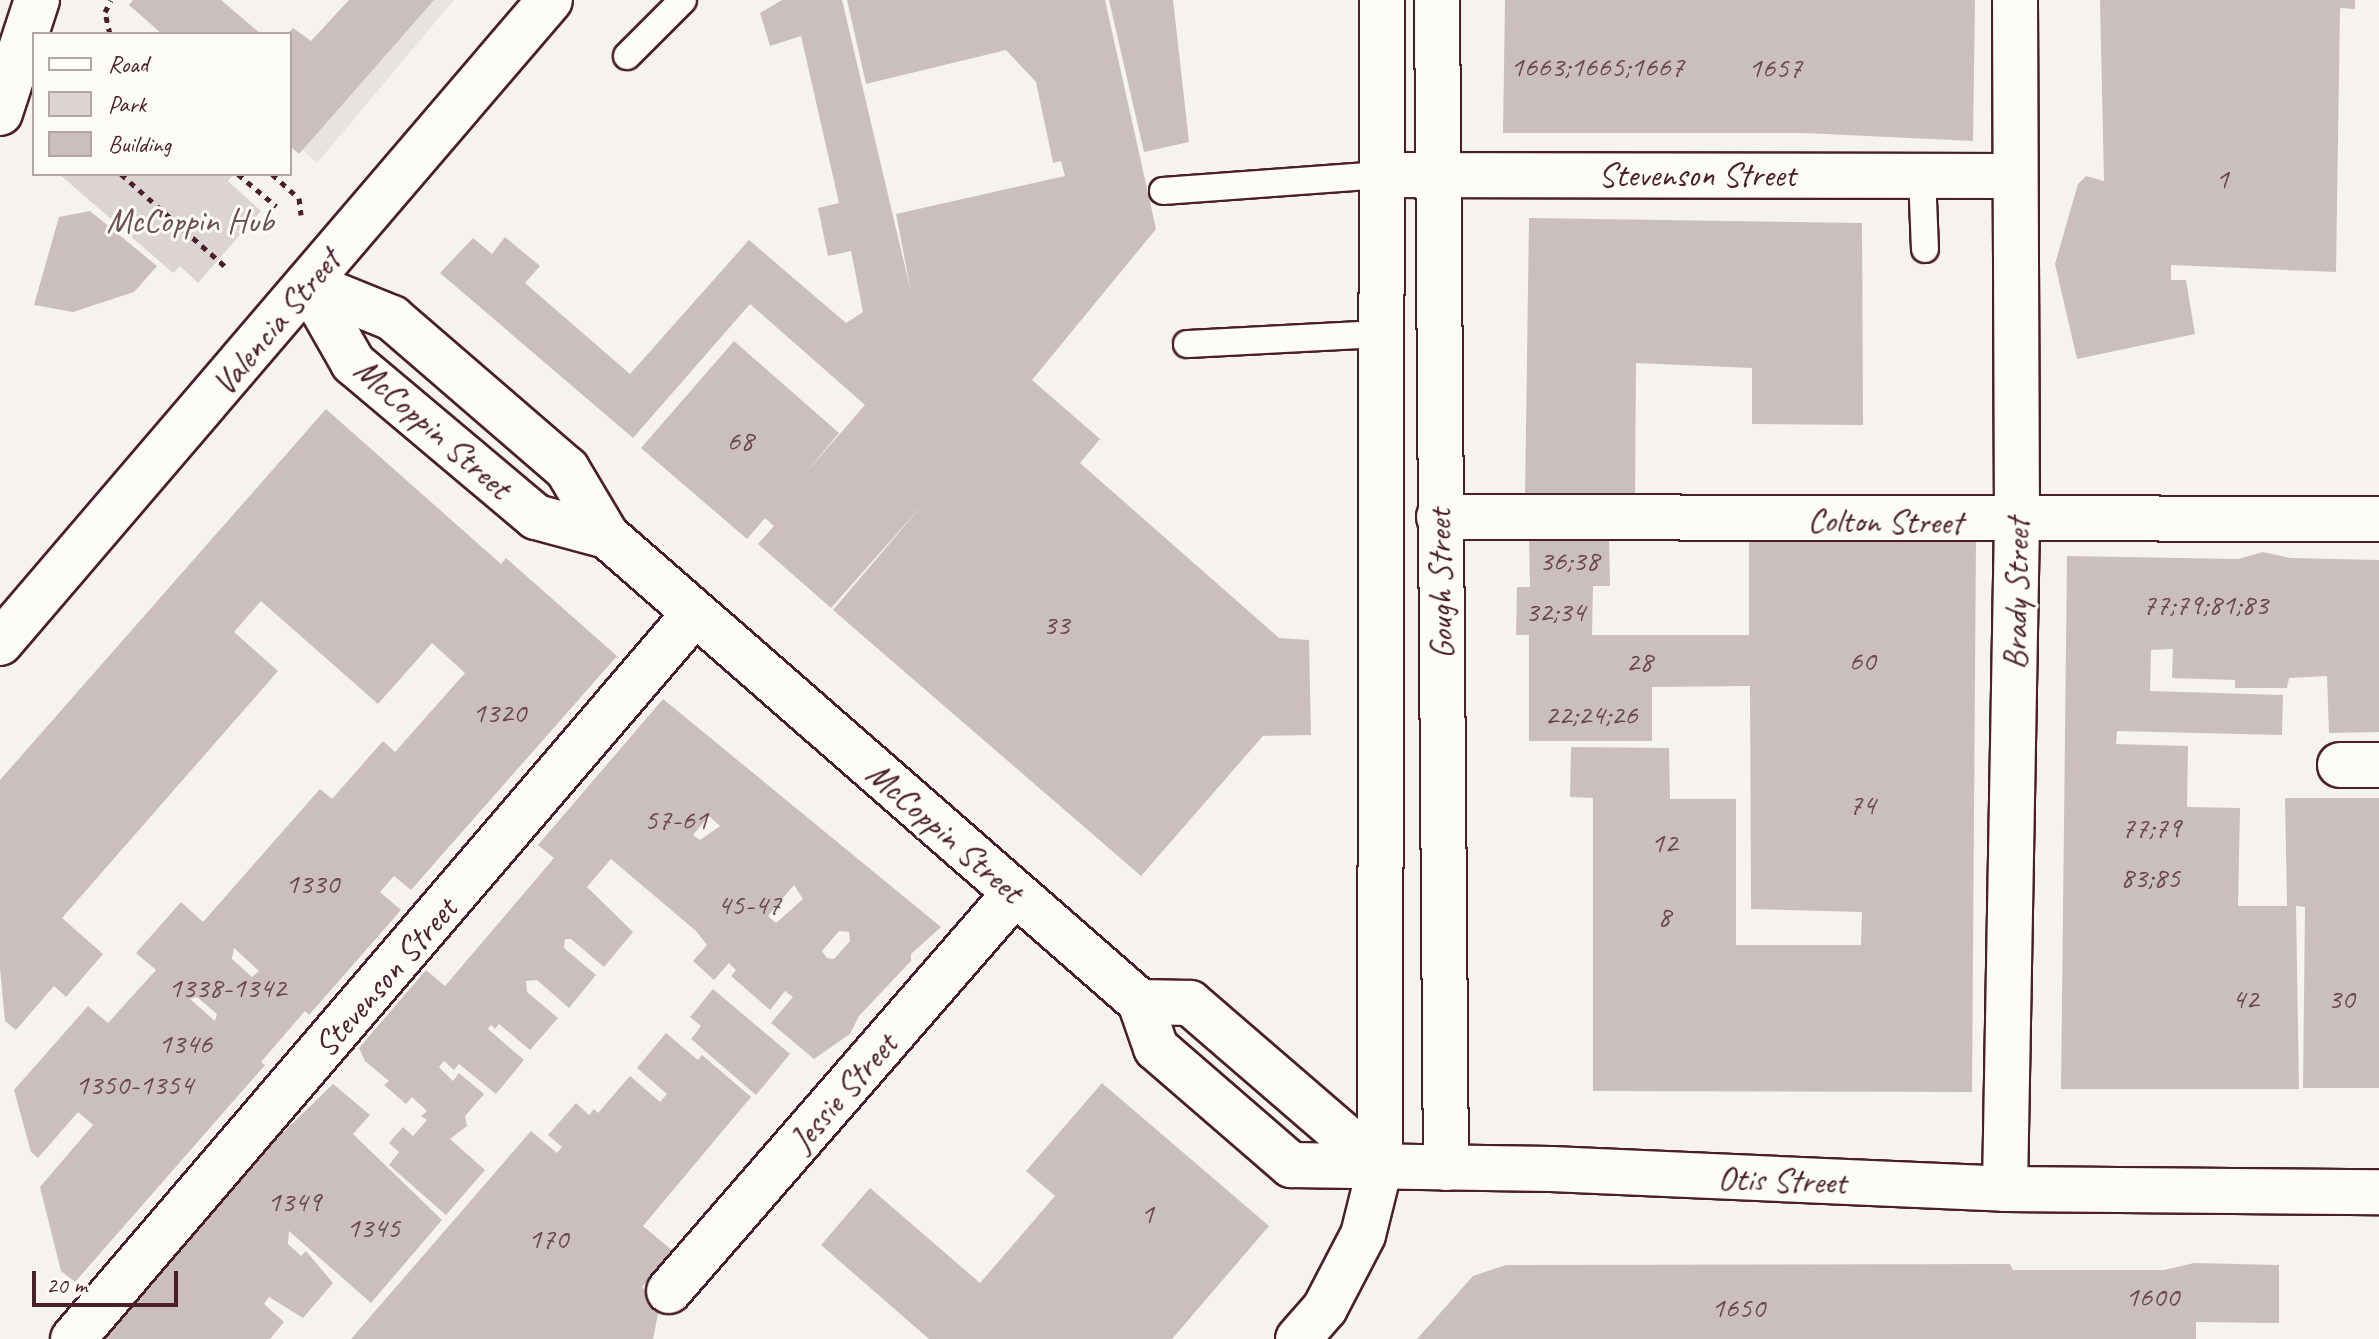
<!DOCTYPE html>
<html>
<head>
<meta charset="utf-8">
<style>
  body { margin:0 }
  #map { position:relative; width:2379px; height:1339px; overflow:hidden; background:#f6f3ef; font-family:Caveat,sans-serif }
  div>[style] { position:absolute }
  .built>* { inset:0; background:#e9e3e0 }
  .green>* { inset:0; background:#dcd4d2 }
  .building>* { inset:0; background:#cbbfbe }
  .path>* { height:5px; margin-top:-2.5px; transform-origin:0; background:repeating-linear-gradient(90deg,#4a1f2b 0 6px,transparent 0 12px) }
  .roads { filter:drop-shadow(2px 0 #4a1f2b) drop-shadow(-2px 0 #4a1f2b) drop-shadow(0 2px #4a1f2b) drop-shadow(0 -2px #4a1f2b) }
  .lane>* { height:26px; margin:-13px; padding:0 13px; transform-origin:13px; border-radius:13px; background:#fdfcf7 }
  .street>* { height:44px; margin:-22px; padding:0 22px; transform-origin:22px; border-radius:22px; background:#fdfcf7 }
  .secondary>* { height:44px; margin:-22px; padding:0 22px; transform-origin:22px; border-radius:22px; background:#fdfcf7 }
  .highway>* { height:44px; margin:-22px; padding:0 22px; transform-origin:22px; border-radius:22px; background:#fdfcf7 }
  span { translate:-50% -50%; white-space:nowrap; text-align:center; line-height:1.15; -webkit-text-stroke:6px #fdfcf7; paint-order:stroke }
  .number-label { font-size:30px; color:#6a4750 }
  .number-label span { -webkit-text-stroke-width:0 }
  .street-label { font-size:34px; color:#4a1f2b }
  .park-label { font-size:34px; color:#6e4c55 }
  .legend { position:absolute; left:32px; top:32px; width:260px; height:144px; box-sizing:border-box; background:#fdfcf7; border:2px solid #b5a4a5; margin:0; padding:10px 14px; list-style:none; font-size:24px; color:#4a1f2b }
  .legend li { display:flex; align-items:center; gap:16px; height:40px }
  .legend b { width:40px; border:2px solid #b5a4a5 }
  .scale { position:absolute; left:32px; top:1271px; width:146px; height:36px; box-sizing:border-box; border:4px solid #4a1f2b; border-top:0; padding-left:10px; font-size:24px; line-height:28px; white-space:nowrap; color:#4a1f2b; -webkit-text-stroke:6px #fdfcf7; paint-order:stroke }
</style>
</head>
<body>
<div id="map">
  <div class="built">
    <div style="clip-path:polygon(354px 0,454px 0,317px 163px,290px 138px)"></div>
  </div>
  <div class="green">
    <div style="clip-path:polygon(59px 174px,234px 174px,228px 181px,261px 211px,198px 283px,180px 266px,173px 273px)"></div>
  </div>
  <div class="building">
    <div style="clip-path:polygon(133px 0,221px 0,261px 34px,162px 34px,129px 5px)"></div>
    <div style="clip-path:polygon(349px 0,434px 0,299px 154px,290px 146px,287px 34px,293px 28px,311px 41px)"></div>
    <div style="clip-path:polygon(782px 0,842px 0,911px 292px,896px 214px,1065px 176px,1061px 161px,1053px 163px,1036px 82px,1006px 50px,866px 84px,847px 0,1105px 0,1156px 229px,1032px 380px,1100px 439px,1080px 463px,1279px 638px,1309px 640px,1311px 735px,1263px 736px,1141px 876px,833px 610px,924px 503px,831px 608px,758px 544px,774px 526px,765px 518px,747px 539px,641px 448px,734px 341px,839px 433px,803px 476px,865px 405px,750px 304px,633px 438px,440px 273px,473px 238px,492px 254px,505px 237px,540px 266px,525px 283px,630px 374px,749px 240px,846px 323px,863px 312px,851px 251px,828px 256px,818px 208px,839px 203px,801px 36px,770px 46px,760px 13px)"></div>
    <div style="clip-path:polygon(1109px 0,1173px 0,1189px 142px,1144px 152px)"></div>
    <div style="clip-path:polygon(1505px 0,1975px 0,1973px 141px,1804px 133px,1503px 133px)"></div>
    <div style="clip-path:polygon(2100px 0,2355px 0,2355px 9px,2340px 8px,2336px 272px,2171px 265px,2171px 280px,2186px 280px,2195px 334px,2077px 359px,2055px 264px,2078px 184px,2086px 176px,2104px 181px)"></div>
    <div style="clip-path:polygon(90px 211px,157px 266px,134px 292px,73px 312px,34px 305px,59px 217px)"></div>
    <div style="clip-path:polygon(1529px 218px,1862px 223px,1863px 425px,1752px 424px,1752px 368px,1636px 363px,1635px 501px,1525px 498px)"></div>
    <div style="clip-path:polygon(evenodd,326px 409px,501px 564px,506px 558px,617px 656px,411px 890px,394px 876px,380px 892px,401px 910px,309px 1015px,305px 1011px,261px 1062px,265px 1065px,75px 1282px,61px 1271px,40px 1187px,93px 1125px,78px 1112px,38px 1158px,31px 1152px,14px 1090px,88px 1006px,108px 1023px,156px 970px,136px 953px,181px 902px,203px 922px,320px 789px,332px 799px,383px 741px,395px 752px,465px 673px,432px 643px,378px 704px,261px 601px,234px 632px,278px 671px,62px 918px,103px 954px,66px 997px,54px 986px,16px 1030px,5px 1021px,0 969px,0 780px,326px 409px,234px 948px,259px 971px,252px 977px,232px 959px,234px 948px,326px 409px,197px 997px,217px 1014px,215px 1021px,190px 999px,197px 997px)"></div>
    <div style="clip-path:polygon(1609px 533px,1610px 586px,1593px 586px,1592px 635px,1749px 635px,1749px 536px,1976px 537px,1972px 1092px,1593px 1091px,1593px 798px,1570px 797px,1571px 747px,1669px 748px,1670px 799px,1736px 799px,1736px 945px,1861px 945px,1862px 912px,1751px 909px,1750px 686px,1652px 687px,1652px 741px,1529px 741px,1529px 635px,1516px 635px,1517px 587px,1530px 587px,1529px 534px)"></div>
    <div style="clip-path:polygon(2263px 552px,2290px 558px,2379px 560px,2379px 732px,2329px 733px,2327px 676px,2289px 678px,2287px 688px,2235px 688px,2235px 680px,2172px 678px,2173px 649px,2151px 650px,2150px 691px,2283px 695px,2282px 735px,2117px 731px,2116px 744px,2188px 746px,2187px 807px,2240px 808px,2238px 906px,2287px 906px,2285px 798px,2379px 798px,2379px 1088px,2303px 1088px,2305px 907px,2296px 906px,2299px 1089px,2061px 1089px,2067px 556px,2238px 559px)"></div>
    <div style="clip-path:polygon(evenodd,663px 699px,941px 927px,911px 954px,911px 961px,859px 1016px,850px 1034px,814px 1059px,771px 1023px,793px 997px,785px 991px,770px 1010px,731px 976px,736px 970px,729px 963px,714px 980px,693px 961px,707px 945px,696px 931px,611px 859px,587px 887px,633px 932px,604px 967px,571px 939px,565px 939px,564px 948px,596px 975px,569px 1008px,537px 980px,526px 981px,527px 992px,558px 1018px,530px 1050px,499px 1024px,495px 1029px,491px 1025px,488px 1029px,524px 1060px,496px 1094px,459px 1064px,454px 1070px,444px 1061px,439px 1067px,453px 1081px,459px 1073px,484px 1094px,465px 1116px,467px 1126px,450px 1139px,485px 1170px,446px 1215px,389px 1165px,399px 1152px,389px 1143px,403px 1127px,413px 1136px,427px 1120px,421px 1116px,427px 1111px,412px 1097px,406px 1104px,384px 1085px,389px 1081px,365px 1061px,359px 1048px,426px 970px,445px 986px,554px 858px,538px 845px,663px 699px,709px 816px,720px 826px,700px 840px,693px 835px,709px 816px,663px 699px,794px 885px,803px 899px,776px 923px,768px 916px,794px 885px,663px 699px,839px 931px,849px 932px,850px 941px,834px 959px,827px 958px,822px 951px,839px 931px)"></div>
    <div style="clip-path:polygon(713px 989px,790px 1054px,756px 1095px,691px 1039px,701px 1026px,690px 1017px)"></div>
    <div style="clip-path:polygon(666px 1033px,698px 1060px,702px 1055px,751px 1097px,643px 1226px,673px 1251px,642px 1287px,660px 1303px,653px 1339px,351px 1339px,531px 1131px,557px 1153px,562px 1147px,548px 1135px,576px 1103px,589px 1115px,594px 1109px,598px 1113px,630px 1076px,660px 1102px,667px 1094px,637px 1068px)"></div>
    <div style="clip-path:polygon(1102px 1083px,1269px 1226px,1172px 1339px,929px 1339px,821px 1245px,870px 1188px,980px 1283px,1055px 1196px,1026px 1171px)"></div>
    <div style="clip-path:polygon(333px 1084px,370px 1115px,353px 1134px,442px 1220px,371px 1303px,289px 1231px,288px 1244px,301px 1256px,306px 1251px,333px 1283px,303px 1318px,269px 1297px,264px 1304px,284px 1322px,270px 1339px,101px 1339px,233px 1181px)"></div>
    <div style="clip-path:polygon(2194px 1263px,2279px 1265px,2279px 1323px,2196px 1322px,2196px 1339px,1417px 1339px,1473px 1276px,1506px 1265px,2010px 1264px,2013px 1270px,2164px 1270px)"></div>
  </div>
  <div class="path">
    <div style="left:110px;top:34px;width:23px;rotate:-103deg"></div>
    <div style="left:105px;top:12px;width:13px;rotate:-63deg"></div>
    <div style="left:121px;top:174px;width:143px;rotate:41.6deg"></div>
    <div style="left:238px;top:174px;width:50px;rotate:40.1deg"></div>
    <div style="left:272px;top:174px;width:36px;rotate:42deg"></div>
    <div style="left:299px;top:198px;width:17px;rotate:83deg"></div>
  </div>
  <div class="roads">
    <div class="lane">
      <div style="left:627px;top:56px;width:79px;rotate:-45deg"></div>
      <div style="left:1922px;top:175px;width:74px;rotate:87.7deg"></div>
      <div style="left:1163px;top:191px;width:219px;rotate:-4.2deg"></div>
      <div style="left:1187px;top:344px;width:194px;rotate:-3deg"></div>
    </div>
    <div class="street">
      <div style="left:1381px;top:175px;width:631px;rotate:0.09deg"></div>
      <div style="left:1439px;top:517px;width:940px;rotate:0.12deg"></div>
      <div style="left:2340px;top:765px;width:39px"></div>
      <div style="left:2005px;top:1189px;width:668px;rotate:-88.97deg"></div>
      <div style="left:2017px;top:521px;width:521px;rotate:-90.22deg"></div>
      <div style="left:669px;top:1291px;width:527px;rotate:-49deg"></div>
      <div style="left:73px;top:1339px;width:956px;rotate:-49.41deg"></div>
    </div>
    <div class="secondary">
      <div style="left:1437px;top:0;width:1168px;rotate:89.56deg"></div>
      <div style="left:308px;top:284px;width:91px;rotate:22deg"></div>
      <div style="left:392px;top:318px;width:231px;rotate:40.8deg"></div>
      <div style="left:567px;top:469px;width:78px;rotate:59.2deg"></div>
      <div style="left:607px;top:536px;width:708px;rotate:41.16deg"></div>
      <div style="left:1140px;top:1002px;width:49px;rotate:70.8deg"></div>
      <div style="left:1156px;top:1048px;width:179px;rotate:40.9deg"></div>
      <div style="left:1291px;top:1165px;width:260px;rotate:0.9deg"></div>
      <div style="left:1551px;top:1169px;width:454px;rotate:2.5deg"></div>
      <div style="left:2005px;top:1189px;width:374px;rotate:0.5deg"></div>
      <div style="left:308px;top:284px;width:91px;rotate:60.3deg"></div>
      <div style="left:353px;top:363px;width:239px;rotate:40.1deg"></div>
      <div style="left:536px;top:517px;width:73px;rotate:15deg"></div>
      <div style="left:0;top:643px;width:846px;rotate:-49.46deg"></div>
      <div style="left:1140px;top:1002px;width:50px;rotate:1.1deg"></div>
      <div style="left:1190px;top:1003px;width:251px;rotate:40.8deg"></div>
      <div style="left:1298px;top:1339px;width:41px;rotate:-48.9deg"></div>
      <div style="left:1325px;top:1308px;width:82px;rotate:-62.5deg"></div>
      <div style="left:1363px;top:1235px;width:70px;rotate:-76deg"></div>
      <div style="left:1380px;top:1167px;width:1167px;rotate:-89.9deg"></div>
    </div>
    <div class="highway">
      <div style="left:0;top:113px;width:119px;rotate:-71.9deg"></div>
    </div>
  </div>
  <div class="number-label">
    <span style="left:1597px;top:66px">1663;1665;1667</span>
    <span style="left:1775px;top:67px">1657</span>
    <span style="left:2222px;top:178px">1</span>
    <span style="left:740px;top:440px">68</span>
    <span style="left:1569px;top:560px">36;38</span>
    <span style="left:2205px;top:604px">77;79;81;83</span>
    <span style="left:1555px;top:611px">32;34</span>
    <span style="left:1056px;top:624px">33</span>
    <span style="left:1862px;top:660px">60</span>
    <span style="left:1639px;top:661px">28</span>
    <span style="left:499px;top:712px">1320</span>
    <span style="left:1591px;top:714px">22;24;26</span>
    <span style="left:1862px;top:804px">74</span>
    <span style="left:676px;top:819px">57-61</span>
    <span style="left:2151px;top:827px">77;79</span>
    <span style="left:1664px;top:842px">12</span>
    <span style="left:2150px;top:877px">83;85</span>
    <span style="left:312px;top:883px">1330</span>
    <span style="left:749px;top:904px">45-47</span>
    <span style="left:1664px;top:916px">8</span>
    <span style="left:227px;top:987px">1338-1342</span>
    <span style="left:2245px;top:998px">42</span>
    <span style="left:2341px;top:998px">30</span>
    <span style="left:185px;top:1043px">1346</span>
    <span style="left:134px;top:1084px">1350-1354</span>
    <span style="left:294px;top:1201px">1349</span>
    <span style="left:1147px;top:1213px">1</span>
    <span style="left:373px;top:1227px">1345</span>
    <span style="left:548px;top:1238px">170</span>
    <span style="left:2152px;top:1296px">1600</span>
    <span style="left:1738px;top:1307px">1650</span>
  </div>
  <div class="street-label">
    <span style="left:1697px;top:175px">Stevenson Street</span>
    <span style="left:276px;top:322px;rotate:-50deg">Valencia Street</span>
    <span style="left:433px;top:428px;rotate:41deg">McCoppin Street</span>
    <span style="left:1885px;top:521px;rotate:1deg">Colton Street</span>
    <span style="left:1440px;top:584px;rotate:-91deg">Gough Street</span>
    <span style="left:2016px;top:594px;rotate:-89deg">Brady Street</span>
    <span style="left:945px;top:832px;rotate:41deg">McCoppin Street</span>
    <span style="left:385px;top:977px;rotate:-49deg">Stevenson Street</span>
    <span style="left:843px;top:1092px;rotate:-49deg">Jessie Street</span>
    <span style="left:1782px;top:1180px;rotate:2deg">Otis Street</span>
  </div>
  <div class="park-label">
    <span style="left:190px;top:221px">McCoppin Hub</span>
  </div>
  <ul class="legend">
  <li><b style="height:10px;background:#fdfcf7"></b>Road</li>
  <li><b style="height:22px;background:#dcd4d2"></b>Park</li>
  <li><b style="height:22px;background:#cbbfbe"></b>Building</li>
  </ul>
  <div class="scale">20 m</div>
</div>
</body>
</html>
